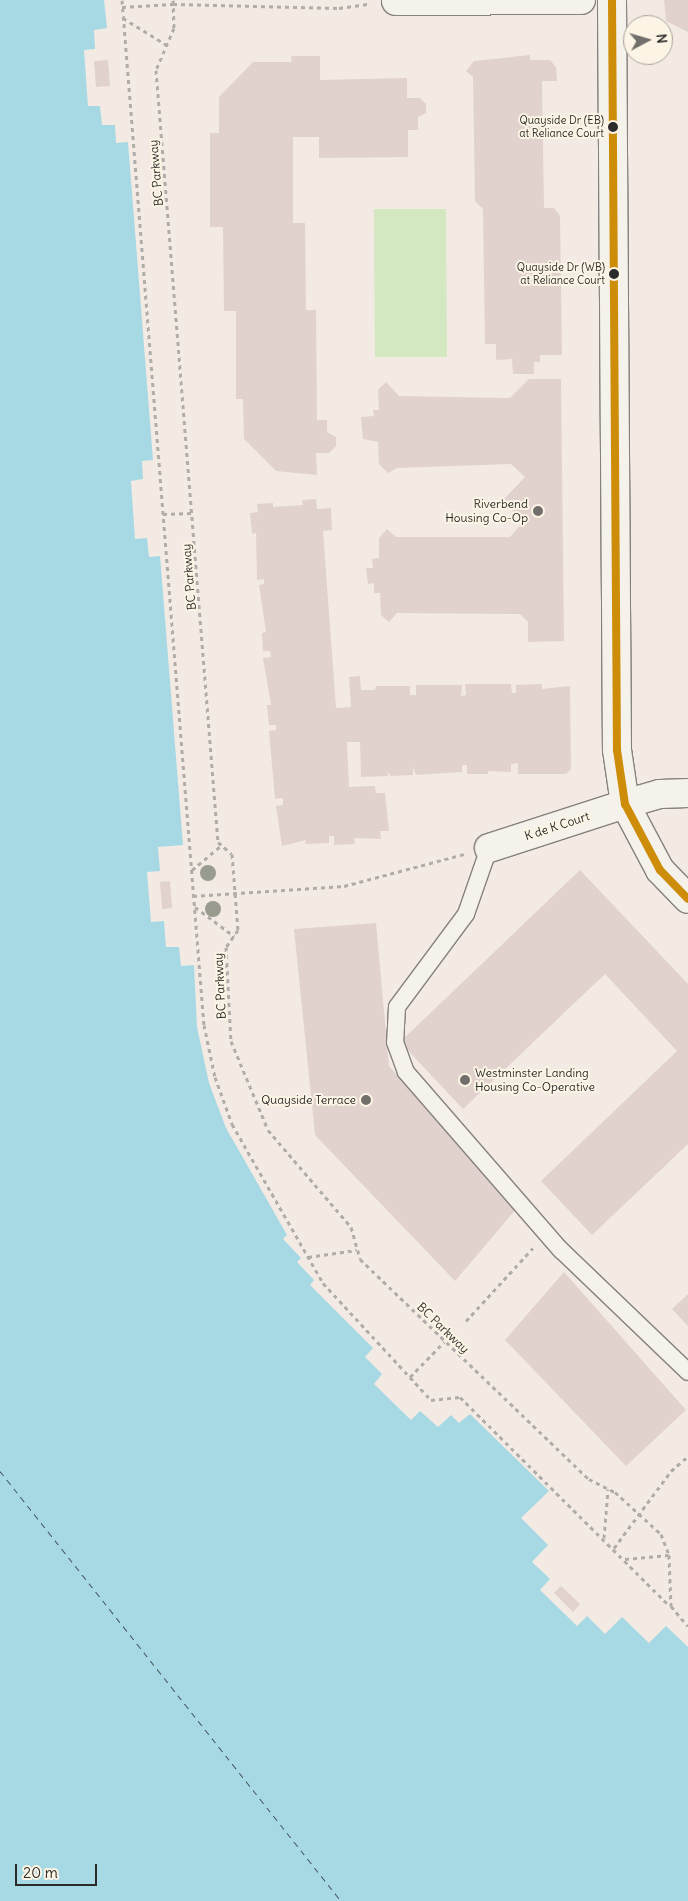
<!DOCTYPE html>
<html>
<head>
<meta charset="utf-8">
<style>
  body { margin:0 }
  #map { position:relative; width:688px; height:1901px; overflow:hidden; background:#f3eae3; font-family:Delius,sans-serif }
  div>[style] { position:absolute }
  .green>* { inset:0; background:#d3e8c0 }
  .water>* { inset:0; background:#a7d9e4 }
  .ferry>* { height:1px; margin-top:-0.5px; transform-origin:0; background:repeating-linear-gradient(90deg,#42555a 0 6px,transparent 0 11px) }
  .building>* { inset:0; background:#e1d2ce }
  .path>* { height:3px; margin-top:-1.5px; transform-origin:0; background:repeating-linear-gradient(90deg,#b0ada9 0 4px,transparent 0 8px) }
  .roads { filter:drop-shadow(1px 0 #85817e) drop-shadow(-1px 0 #85817e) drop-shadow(0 1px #85817e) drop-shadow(0 -1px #85817e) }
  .service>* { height:16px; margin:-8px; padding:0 8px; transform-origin:8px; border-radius:8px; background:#f5f1eb }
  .minor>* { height:28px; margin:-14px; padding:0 14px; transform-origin:14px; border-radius:14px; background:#f5f1eb }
  .tertiary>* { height:28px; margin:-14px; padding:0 14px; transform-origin:14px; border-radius:14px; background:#f5f1eb }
  .bus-1>* { height:8px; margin:-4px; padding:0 4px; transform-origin:4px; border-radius:4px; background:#ce8d09 }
  .trees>* { width:16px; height:16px; margin:-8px; border-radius:50%; background:#989b8e }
  .dots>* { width:14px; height:14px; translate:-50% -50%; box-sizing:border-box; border:2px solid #fcf5e5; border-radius:50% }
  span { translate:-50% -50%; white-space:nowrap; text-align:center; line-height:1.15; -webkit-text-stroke:4px #fcf5e5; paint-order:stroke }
  .bus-label { font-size:11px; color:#2b2b2b }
  .right { translate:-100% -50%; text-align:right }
  .street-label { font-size:12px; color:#2b2b2b }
  .poi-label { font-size:12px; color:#2b2b2b }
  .left { translate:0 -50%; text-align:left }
  .north { position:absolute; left:623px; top:15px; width:50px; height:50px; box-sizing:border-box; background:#fcf5e5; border:1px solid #a8a49b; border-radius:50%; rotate:84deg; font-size:14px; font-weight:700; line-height:20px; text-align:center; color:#2b2b2b }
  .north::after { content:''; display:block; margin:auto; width:18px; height:22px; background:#716e6b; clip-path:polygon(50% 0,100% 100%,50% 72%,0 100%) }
  .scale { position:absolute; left:15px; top:1864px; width:82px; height:22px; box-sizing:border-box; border:2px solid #2b2b2b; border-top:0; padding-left:6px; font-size:15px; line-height:18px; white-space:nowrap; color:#2b2b2b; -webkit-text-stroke:4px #fcf5e5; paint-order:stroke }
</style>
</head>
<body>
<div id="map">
  <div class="green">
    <div style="clip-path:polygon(374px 209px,446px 209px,447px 357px,375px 357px)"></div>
  </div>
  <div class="water">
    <div style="clip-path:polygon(0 0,104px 0,107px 28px,94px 30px,95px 49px,84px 50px,88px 106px,100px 106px,102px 125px,115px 125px,116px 143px,128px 142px,153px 460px,142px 461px,143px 479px,131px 481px,135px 539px,147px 538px,149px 557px,160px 556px,183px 845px,158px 847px,160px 871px,147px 872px,151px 922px,164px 921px,166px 947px,179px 947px,181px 966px,194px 965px,197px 1027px,209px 1083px,226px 1128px,287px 1235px,283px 1239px,301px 1258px,297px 1262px,314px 1280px,310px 1285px,373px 1348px,365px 1357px,382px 1374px,374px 1384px,411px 1420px,420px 1411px,438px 1427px,451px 1415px,459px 1423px,470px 1414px,549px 1491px,521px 1518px,548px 1545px,532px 1562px,550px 1579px,540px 1590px,577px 1626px,587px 1616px,605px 1634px,622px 1617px,649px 1643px,666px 1626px,688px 1647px,688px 1901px,0 1901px)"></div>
  </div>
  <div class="ferry">
    <div style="left:0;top:1471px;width:549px;rotate:51.58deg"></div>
  </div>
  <div class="building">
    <div style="clip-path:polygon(664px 0,688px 0,688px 32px,666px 21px)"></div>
    <div style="clip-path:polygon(530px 55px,530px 60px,550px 60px,556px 67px,557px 81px,542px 81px,544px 208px,554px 208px,560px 216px,562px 355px,540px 355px,540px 362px,534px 362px,534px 374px,513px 374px,512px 359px,496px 360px,496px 344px,485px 344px,483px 209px,475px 201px,473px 77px,466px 71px,474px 61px)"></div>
    <div style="clip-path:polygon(291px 56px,320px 56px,320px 80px,407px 78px,407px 98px,420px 98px,426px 104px,426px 113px,418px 117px,418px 130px,408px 130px,408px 157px,319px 158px,319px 137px,293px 137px,293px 223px,305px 223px,306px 310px,316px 310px,317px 420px,327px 420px,327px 432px,336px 437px,336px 446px,329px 453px,316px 453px,317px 475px,276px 471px,244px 439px,243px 399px,236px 399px,236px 311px,224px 311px,223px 227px,210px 227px,210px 133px,219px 133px,219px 97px,253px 62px,292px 62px)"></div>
    <div style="clip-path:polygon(108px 60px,110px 86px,96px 87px,94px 61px)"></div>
    <div style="clip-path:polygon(529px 379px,561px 379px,564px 641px,528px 642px,528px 622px,520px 614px,397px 613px,389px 622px,381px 615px,380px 593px,374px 593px,374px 583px,368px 584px,366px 568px,373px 568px,372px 559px,379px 558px,379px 538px,387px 529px,396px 537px,510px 537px,524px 521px,502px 501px,525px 477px,511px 464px,397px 468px,388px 473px,379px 464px,378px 442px,363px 439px,361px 417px,374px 416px,373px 410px,379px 410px,378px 390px,386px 382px,399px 396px,510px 398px)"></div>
    <div style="clip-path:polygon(316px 499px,317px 509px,331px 508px,332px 530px,323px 531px,336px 708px,351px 707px,349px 677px,360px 676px,361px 690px,375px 690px,376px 686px,410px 686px,410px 695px,416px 695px,416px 685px,462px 685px,461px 696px,466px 695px,465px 684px,511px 684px,512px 693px,516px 693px,516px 685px,542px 684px,542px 689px,570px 686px,571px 769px,566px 774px,518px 774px,518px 763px,511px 764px,511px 772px,488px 771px,488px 774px,467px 774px,467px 765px,462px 765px,462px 772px,416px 775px,413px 767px,413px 775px,391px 776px,388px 772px,388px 776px,361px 777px,360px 742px,347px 742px,349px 787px,375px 786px,376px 793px,385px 793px,389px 831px,380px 831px,381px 839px,354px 838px,355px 844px,334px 845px,334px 836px,329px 836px,329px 843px,305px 844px,306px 840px,282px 846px,276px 806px,283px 805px,283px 798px,275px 799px,269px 731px,276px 730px,276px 725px,269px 725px,267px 705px,271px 705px,263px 658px,271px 657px,270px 651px,263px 651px,262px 633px,266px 632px,259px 585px,264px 584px,264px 579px,257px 580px,256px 533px,252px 534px,250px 513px,258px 512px,257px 504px,273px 503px,273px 507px,303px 505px,302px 500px)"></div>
    <div style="clip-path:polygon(580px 870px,688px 984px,688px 1144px,592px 1235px,541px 1181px,677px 1051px,605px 974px,463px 1109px,400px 1042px)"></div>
    <div style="clip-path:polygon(170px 881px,172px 908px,162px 909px,160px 882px)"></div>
    <div style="clip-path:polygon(376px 923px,389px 1066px,517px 1208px,455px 1281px,315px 1135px,294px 929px)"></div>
    <div style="clip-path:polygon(564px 1272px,686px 1410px,626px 1466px,505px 1340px)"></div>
    <div style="clip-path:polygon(688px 1294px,688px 1326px,672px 1309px)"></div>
    <div style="clip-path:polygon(561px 1586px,580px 1604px,573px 1612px,554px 1593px)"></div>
  </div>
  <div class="path">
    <div style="left:122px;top:0;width:1028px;rotate:85.43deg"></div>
    <div style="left:204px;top:1025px;width:53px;rotate:78.1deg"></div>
    <div style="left:215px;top:1077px;width:50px;rotate:70.1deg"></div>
    <div style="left:232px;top:1124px;width:183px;rotate:60.2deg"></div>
    <div style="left:323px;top:1283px;width:159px;rotate:47.3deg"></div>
    <div style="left:431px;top:1400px;width:29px;rotate:-6deg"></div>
    <div style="left:460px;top:1397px;width:296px;rotate:44.9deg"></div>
    <div style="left:173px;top:0;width:28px;rotate:88deg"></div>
    <div style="left:174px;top:28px;width:46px;rotate:113.2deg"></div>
    <div style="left:156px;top:70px;width:774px;rotate:85.41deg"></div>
    <div style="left:218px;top:842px;width:18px;rotate:41deg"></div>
    <div style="left:232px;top:854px;width:76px;rotate:85.5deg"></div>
    <div style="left:238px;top:930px;width:21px;rotate:125deg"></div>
    <div style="left:226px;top:947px;width:94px;rotate:87deg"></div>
    <div style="left:231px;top:1041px;width:96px;rotate:67.4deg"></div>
    <div style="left:268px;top:1130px;width:128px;rotate:49.4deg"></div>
    <div style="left:351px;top:1227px;width:33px;rotate:74deg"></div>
    <div style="left:360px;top:1259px;width:318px;rotate:43.9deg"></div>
    <div style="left:589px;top:1479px;width:29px;rotate:27deg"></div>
    <div style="left:615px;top:1492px;width:62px;rotate:42.4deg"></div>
    <div style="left:661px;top:1534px;width:22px;rotate:69deg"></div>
    <div style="left:669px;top:1555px;width:51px;rotate:87.8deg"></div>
    <div style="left:671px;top:1606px;width:26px;rotate:50deg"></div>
    <div style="left:122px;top:7px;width:51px;rotate:-3.4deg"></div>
    <div style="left:173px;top:4px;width:166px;rotate:1.4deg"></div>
    <div style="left:339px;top:8px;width:29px;rotate:-8deg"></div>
    <div style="left:123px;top:18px;width:52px;rotate:31.5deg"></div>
    <div style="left:163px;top:514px;width:29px;rotate:-2deg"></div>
    <div style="left:192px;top:870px;width:39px;rotate:-40deg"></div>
    <div style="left:193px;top:896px;width:151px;rotate:-3.8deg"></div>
    <div style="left:344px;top:886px;width:124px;rotate:-14.9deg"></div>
    <div style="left:195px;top:907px;width:49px;rotate:36.6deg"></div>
    <div style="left:308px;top:1257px;width:49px;rotate:-8.1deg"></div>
    <div style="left:466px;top:1321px;width:99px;rotate:-47.5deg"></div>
    <div style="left:410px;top:1377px;width:49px;rotate:-45.8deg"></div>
    <div style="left:604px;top:1538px;width:49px;rotate:-85.3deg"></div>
    <div style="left:614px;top:1548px;width:96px;rotate:-53.5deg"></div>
    <div style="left:671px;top:1471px;width:23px;rotate:-41deg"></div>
    <div style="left:625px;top:1559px;width:44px;rotate:-5.2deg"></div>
  </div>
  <div class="roads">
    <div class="service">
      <div style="left:489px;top:848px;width:70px;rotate:109.2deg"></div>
      <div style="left:466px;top:914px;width:116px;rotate:126.6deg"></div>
      <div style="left:397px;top:1007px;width:35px;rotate:93deg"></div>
      <div style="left:395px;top:1042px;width:32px;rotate:70deg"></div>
      <div style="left:406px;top:1072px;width:236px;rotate:49deg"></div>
      <div style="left:561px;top:1250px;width:176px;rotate:43.8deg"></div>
    </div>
    <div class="minor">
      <div style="left:396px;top:1px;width:185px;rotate:-0.3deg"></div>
      <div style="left:489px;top:848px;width:143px;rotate:-17.9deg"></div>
    </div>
    <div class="tertiary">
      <div style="left:612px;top:0;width:750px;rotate:89.62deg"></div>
      <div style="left:617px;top:750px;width:55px;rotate:81.6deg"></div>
      <div style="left:625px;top:804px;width:75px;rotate:62.1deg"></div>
      <div style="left:660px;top:870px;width:40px;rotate:46deg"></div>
      <div style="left:625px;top:804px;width:36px;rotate:-16deg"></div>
      <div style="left:660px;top:794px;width:28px;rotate:-2deg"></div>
    </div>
  </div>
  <div class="bus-1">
    <div style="left:612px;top:0;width:750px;rotate:89.62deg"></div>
    <div style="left:617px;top:750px;width:55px;rotate:81.6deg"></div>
    <div style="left:625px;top:804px;width:75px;rotate:62.1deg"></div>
    <div style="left:660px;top:870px;width:40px;rotate:46deg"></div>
  </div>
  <div class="trees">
    <div style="left:208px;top:873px"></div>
    <div style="left:213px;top:909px"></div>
  </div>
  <div class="dots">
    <div style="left:613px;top:127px;background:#2b2b2b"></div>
    <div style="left:614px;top:274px;background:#2b2b2b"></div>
    <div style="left:538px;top:511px;background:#716e6b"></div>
    <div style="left:465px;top:1080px;background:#716e6b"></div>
    <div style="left:366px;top:1100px;background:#716e6b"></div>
  </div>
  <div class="bus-label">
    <span class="right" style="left:604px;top:127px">Quayside Dr (EB)<br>at Reliance Court</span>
    <span class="right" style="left:605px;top:274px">Quayside Dr (WB)<br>at Reliance Court</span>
  </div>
  <div class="street-label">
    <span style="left:156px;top:173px;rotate:-95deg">BC Parkway</span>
    <span style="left:189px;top:577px;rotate:-95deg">BC Parkway</span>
    <span style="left:557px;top:826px;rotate:-18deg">K de K Court</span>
    <span style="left:220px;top:986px;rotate:-93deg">BC Parkway</span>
    <span style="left:443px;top:1328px;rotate:44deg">BC Parkway</span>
  </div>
  <div class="poi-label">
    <span class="right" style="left:528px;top:511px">Riverbend<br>Housing Co-Op</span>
    <span class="left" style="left:475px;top:1080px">Westminster Landing<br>Housing Co-Operative</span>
    <span class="right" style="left:356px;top:1100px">Quayside Terrace</span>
  </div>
  <div class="north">N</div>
  <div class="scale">20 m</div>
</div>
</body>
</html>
